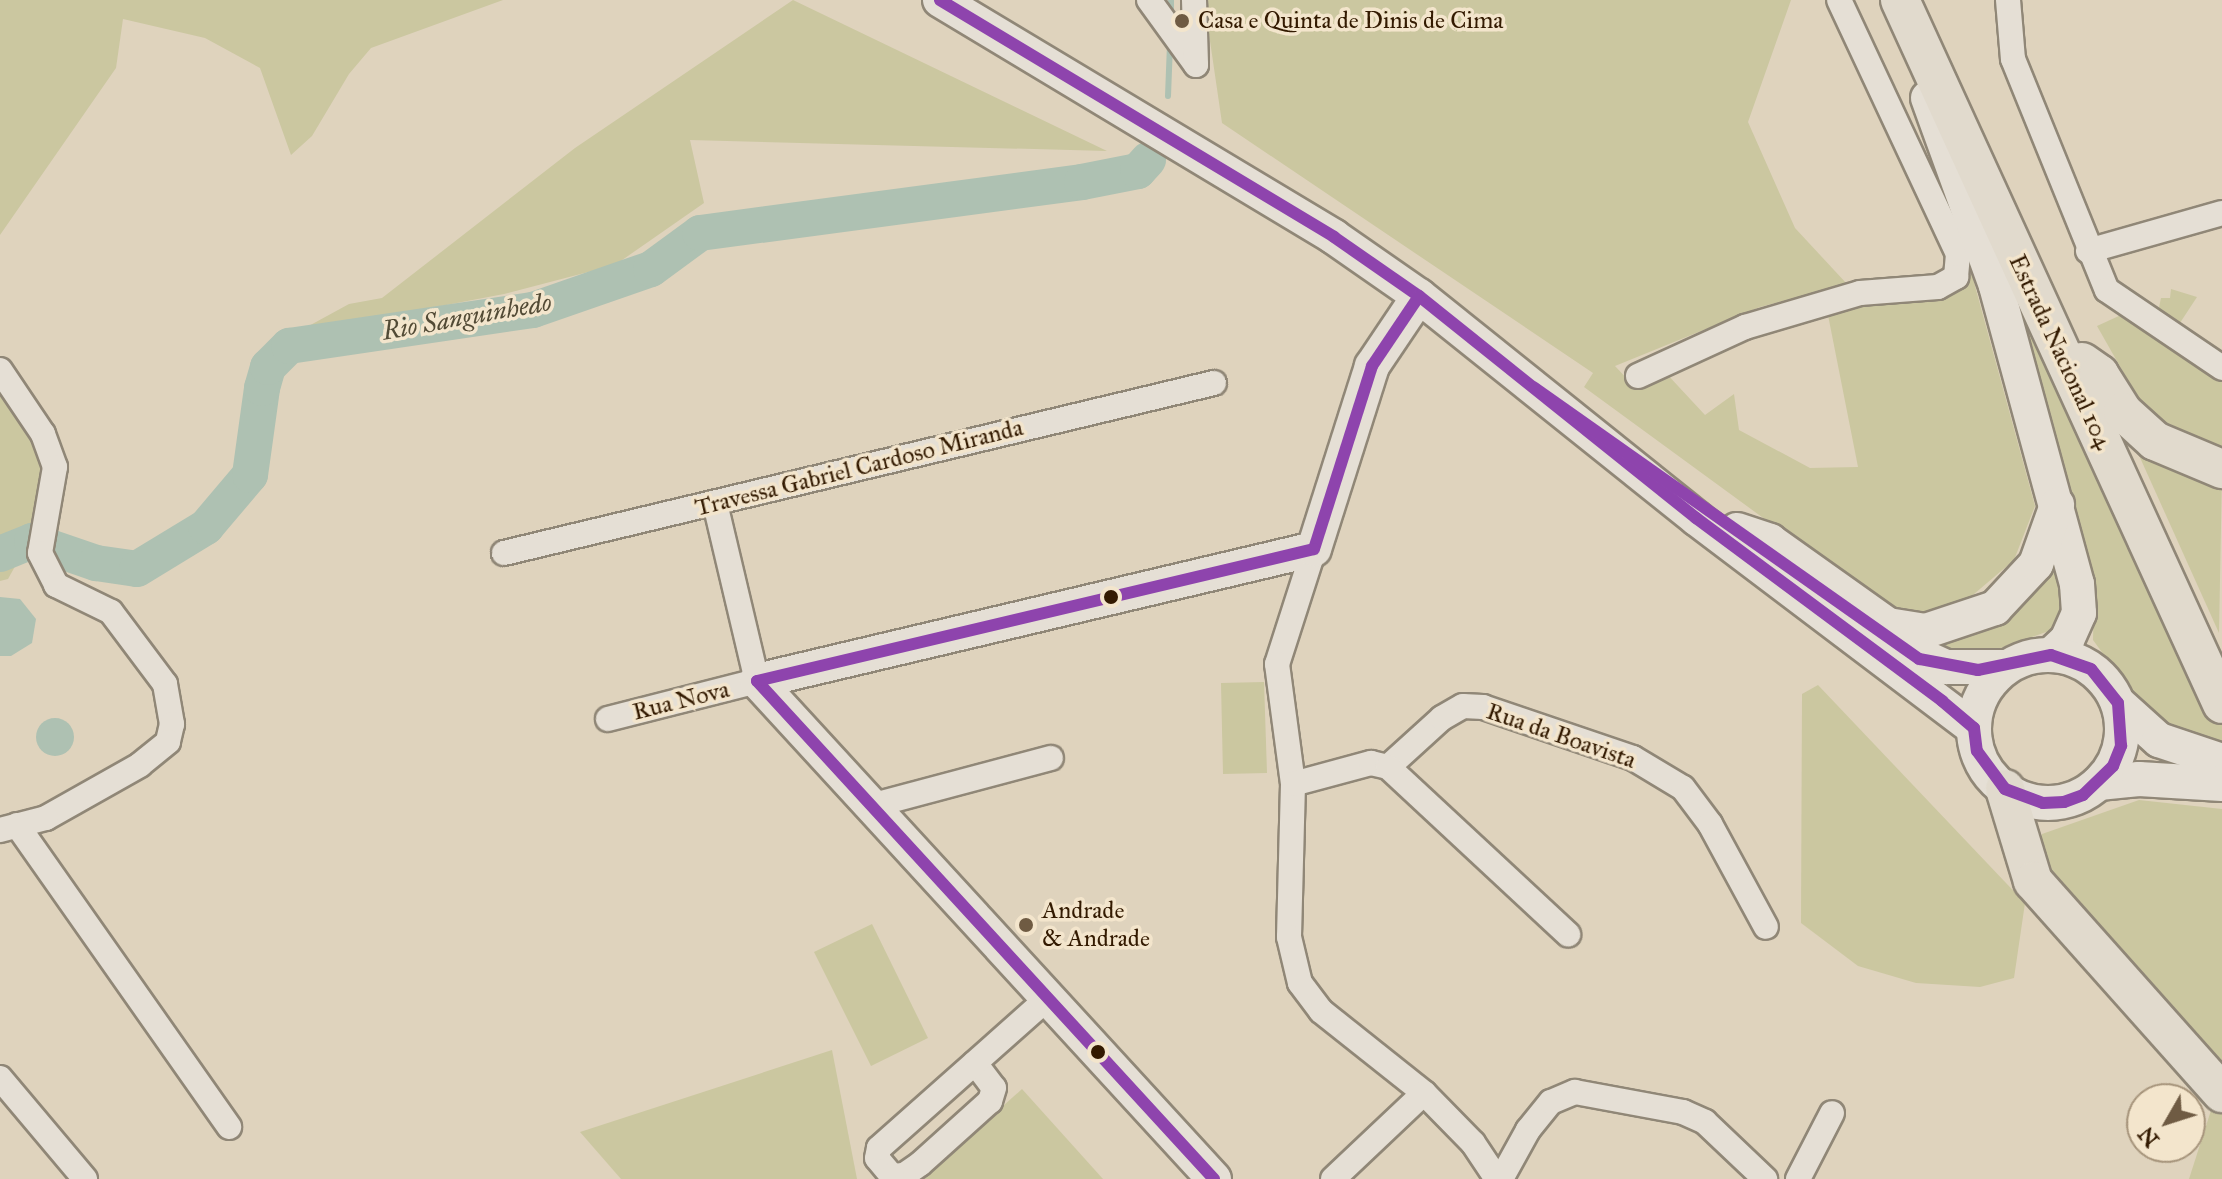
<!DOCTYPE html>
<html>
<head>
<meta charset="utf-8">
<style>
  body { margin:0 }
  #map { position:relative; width:2222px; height:1179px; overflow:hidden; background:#dfd3bd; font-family:"IM FELL Great Primer",serif }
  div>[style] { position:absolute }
  .green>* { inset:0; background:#cbc7a0 }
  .water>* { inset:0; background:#aec1b2 }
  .round { border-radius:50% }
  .stream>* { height:6px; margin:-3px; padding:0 3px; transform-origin:3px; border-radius:3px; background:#aec1b2 }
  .river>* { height:36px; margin:-18px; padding:0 18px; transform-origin:18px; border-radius:18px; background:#aec1b2 }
  .roads { filter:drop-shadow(2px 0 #908777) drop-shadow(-2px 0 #908777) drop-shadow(0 2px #908777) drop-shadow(0 -2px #908777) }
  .street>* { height:24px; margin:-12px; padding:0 12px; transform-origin:12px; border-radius:12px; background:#e5dfd5 }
  .secondary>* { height:34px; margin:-17px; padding:0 17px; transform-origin:17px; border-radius:17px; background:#e5dfd5 }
  .secondary>.ring { margin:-17px; padding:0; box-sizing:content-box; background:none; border:34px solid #e5dfd5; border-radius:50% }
  .primary>* { height:38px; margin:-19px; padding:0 19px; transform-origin:19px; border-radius:19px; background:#e1dacd }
  .bus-1>* { height:12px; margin:-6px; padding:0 6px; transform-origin:6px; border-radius:6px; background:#8e44ad }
  .dots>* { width:22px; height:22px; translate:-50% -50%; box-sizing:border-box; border:4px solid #f3e5cc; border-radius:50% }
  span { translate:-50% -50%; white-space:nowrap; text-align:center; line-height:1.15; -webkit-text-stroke:7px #f3e5cc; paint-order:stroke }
  .poi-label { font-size:24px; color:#331a01 }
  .left { translate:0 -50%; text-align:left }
  .street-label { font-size:24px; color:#331a01 }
  .water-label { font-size:26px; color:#524a35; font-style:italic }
  .north { position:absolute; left:2126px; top:1083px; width:80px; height:80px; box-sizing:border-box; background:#f3e5cc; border:2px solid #a6947b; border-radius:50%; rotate:231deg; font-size:22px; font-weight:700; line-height:32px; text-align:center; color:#331a01 }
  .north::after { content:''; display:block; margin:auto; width:28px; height:36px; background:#6f5b43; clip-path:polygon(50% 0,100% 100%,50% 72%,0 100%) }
</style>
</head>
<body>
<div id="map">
  <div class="green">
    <div style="clip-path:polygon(0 0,503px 0,371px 48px,349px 74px,312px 136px,291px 155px,260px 68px,205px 38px,123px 19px,116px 68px,0 235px)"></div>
    <div style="clip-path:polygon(793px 0,1107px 151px,690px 140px,704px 203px,615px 265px,504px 294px,294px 334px,349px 304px,382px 298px,575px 148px)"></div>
    <div style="clip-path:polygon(1204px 0,1791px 0,1748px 122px,1795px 228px,1847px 284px,1760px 307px,1615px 366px,1632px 384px,1665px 372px,1705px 415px,1734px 394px,1739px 430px,1810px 468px,1858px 467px,1827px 310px,1972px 275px,2035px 506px,2014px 560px,1960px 606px,1923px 615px,1885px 607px,1584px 387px,1593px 373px,1222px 123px)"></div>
    <div style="clip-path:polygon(1976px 200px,2222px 671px,2222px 742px,2176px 733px,2148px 715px,2093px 640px,2094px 595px)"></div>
    <div style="clip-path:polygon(2171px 289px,2197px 297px,2176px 329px,2157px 317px,2161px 298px,2170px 298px)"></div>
    <div style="clip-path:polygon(2121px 315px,2222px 381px,2222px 450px,2147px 414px,2097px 326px)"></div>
    <div style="clip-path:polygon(0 395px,45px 460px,34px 532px,8px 579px,0 581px)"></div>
    <div style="clip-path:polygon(2133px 442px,2222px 473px,2219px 633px)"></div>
    <div style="clip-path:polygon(2055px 554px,2065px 611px,2049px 631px,1972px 658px,1916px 644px)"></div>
    <div style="clip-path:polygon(1264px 682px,1267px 773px,1223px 774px,1221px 683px)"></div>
    <div style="clip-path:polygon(1818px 685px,2025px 903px,2014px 978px,1980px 987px,1916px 983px,1858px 966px,1801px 923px,1802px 694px)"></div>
    <div style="clip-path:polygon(2139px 800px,2222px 809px,2222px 1083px,2055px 901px,2035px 849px,2042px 834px)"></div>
    <div style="clip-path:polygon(872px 924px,928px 1038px,871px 1066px,814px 952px)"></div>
    <div style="clip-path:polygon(832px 1050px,857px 1179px,621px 1179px,580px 1132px)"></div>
    <div style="clip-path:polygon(1022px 1089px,1103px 1179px,922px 1179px)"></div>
    <div style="clip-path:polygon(2214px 1101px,2222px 1112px,2222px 1179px,2189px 1179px)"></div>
  </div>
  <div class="water">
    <div style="clip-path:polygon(0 597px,20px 599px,36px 619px,32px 643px,11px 656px,0 656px)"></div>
    <div class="round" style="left:36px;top:718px;width:38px;height:38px"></div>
  </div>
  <div class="stream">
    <div style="left:1171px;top:16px;width:16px;rotate:-90deg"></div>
    <div style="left:1168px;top:96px;width:52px;rotate:-87.8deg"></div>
  </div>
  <div class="river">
    <div style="left:0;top:554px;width:35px;rotate:-22deg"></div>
    <div style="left:32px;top:541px;width:68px;rotate:19deg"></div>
    <div style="left:96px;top:563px;width:41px;rotate:8.3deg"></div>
    <div style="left:137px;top:569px;width:81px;rotate:-31.3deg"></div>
    <div style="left:206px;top:527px;width:68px;rotate:-49.8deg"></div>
    <div style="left:250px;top:475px;width:88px;rotate:-82.1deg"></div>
    <div style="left:262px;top:388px;width:22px;rotate:-74deg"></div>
    <div style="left:268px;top:367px;width:30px;rotate:-45deg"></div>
    <div style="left:289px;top:346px;width:247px;rotate:-8.4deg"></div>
    <div style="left:533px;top:310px;width:125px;rotate:-19.2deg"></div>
    <div style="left:651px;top:269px;width:61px;rotate:-36.3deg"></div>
    <div style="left:700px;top:233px;width:385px;rotate:-7.6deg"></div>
    <div style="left:1082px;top:182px;width:57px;rotate:-11.1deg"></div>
    <div style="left:1138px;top:171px;width:15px;rotate:-48deg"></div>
  </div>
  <div class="roads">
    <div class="street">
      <div style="left:1149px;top:0;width:80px;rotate:54.1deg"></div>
      <div style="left:1194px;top:0;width:65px;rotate:88.2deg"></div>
      <div style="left:2008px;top:0;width:59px;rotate:85.2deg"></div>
      <div style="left:2013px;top:59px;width:249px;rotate:67.9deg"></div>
      <div style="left:2107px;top:290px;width:139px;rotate:34.1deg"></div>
      <div style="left:2088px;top:251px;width:139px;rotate:-15.8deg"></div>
      <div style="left:0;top:370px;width:77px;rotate:56.1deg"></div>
      <div style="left:43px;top:434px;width:35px;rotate:70deg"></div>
      <div style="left:55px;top:467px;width:87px;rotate:99.9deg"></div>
      <div style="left:40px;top:553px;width:36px;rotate:63deg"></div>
      <div style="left:56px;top:585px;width:61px;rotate:26.1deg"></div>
      <div style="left:111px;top:612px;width:90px;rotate:53.1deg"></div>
      <div style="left:165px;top:684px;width:41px;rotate:80.1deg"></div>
      <div style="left:172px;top:724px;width:18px;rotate:103deg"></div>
      <div style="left:168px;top:742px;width:36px;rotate:141deg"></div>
      <div style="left:140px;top:765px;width:108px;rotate:150.6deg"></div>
      <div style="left:46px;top:818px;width:48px;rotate:165.4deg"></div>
      <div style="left:1638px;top:376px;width:118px;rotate:-24.6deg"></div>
      <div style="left:1745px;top:327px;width:120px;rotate:-16.5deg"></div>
      <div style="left:1860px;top:293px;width:78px;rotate:-4.4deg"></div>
      <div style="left:1938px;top:287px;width:21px;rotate:-29deg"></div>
      <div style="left:1956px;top:277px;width:23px;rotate:-85deg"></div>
      <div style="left:1958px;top:254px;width:280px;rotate:-115.1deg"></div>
      <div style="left:1314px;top:549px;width:121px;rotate:107.8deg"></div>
      <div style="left:1277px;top:664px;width:121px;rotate:82.4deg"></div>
      <div style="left:1293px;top:784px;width:153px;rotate:91.5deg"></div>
      <div style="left:1289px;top:937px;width:47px;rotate:76.6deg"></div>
      <div style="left:1300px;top:983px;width:35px;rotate:53deg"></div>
      <div style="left:1321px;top:1011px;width:132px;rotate:38.5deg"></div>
      <div style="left:1424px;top:1093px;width:70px;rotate:45.6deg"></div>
      <div style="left:1473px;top:1143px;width:43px;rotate:56.3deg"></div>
      <div style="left:504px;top:553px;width:730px;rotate:-13.47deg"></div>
      <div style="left:608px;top:719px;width:154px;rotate:-14.3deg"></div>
      <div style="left:757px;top:681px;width:182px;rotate:-103.3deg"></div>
      <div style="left:1388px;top:767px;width:73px;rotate:-42.2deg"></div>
      <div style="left:1442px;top:718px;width:24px;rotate:-30deg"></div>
      <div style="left:1463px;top:706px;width:20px;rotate:3deg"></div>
      <div style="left:1483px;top:707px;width:158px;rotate:18.8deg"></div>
      <div style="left:1633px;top:758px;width:58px;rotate:31deg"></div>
      <div style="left:1683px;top:788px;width:45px;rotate:53.1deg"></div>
      <div style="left:1710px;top:824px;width:117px;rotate:61.5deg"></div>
      <div style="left:1293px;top:784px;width:81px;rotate:-15.1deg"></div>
      <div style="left:1371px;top:763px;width:17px;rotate:13deg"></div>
      <div style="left:1388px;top:767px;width:246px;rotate:42.9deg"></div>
      <div style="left:874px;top:805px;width:183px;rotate:-14.9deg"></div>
      <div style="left:17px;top:825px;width:369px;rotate:54.9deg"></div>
      <div style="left:975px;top:1063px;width:31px;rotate:53deg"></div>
      <div style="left:994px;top:1088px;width:14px;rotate:107deg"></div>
      <div style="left:990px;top:1101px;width:94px;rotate:138deg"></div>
      <div style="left:920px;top:1164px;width:19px;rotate:145deg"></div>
      <div style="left:904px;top:1175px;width:12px;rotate:175deg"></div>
      <div style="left:892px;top:1176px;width:23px;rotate:-130deg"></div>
      <div style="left:877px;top:1158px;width:10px;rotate:-79deg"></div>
      <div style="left:879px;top:1148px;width:227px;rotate:-41.6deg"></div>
      <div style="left:0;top:1078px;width:132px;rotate:49.9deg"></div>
      <div style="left:1333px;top:1179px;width:125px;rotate:-43.4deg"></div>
      <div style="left:1501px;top:1179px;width:56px;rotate:-61.1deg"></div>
      <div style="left:1528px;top:1130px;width:36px;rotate:-51deg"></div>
      <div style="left:1551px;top:1102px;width:26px;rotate:-23deg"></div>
      <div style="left:1575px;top:1092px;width:110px;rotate:10.5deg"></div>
      <div style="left:1683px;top:1112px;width:24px;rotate:24deg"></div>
      <div style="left:1705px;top:1122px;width:83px;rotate:43.5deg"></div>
      <div style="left:1798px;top:1179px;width:74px;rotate:-62.7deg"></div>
    </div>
    <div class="secondary">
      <div style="left:940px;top:0;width:460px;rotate:31deg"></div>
      <div style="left:1334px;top:237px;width:103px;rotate:34.8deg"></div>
      <div style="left:1419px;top:296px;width:355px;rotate:38.7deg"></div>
      <div style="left:1696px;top:518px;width:348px;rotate:37.1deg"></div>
      <div style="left:1928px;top:98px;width:200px;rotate:70.1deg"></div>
      <div style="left:1996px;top:286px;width:309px;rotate:74.8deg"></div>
      <div style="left:2077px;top:584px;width:29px;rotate:86deg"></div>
      <div style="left:2079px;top:613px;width:30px;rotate:114deg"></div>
      <div style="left:2067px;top:640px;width:22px;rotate:137deg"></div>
      <div style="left:1737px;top:530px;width:35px;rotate:18deg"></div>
      <div style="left:1770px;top:541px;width:145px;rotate:35.4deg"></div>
      <div style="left:1888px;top:625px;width:38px;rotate:9deg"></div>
      <div style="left:1926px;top:631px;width:73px;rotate:-18.4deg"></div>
      <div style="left:1995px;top:608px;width:60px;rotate:-47deg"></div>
      <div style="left:2036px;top:564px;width:63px;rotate:-70.4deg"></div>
      <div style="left:1889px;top:641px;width:63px;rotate:24.5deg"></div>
      <div style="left:1946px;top:667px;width:60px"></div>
      <div class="ring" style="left:1974px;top:655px;width:114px;height:114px"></div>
      <div style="left:2118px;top:703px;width:55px;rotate:42.1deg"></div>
      <div style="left:2159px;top:740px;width:66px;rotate:18.4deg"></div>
      <div style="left:2099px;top:783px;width:40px;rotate:-5.7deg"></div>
      <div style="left:2139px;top:779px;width:83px;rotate:3.4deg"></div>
      <div style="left:1214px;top:1179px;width:676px;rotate:-132.54deg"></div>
      <div style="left:757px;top:681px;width:572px;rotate:-13.33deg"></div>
      <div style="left:1314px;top:549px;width:192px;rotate:-72.4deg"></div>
      <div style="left:1372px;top:366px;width:84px;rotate:-56.1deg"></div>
    </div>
    <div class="primary">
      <div style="left:1900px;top:0;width:774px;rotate:65.42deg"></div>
      <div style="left:2082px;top:362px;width:21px;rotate:35deg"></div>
      <div style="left:2099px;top:374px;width:45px;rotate:57.7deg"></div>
      <div style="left:2123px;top:412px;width:43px;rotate:42.2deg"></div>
      <div style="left:2155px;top:441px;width:73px;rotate:22.7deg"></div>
      <div style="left:2005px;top:789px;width:96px;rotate:73.1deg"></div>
      <div style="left:2033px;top:881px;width:284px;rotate:48.3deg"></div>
    </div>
  </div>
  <div class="bus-1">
    <div style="left:940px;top:0;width:460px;rotate:31deg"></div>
    <div style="left:1334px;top:237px;width:103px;rotate:34.8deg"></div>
    <div style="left:1419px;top:296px;width:355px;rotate:38.7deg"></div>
    <div style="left:1696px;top:518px;width:307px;rotate:36.6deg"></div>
    <div style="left:1942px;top:701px;width:42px;rotate:40.2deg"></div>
    <div style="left:1974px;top:728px;width:23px;rotate:83deg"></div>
    <div style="left:1977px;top:751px;width:47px;rotate:53.6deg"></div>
    <div style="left:2005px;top:789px;width:40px;rotate:20.2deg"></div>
    <div style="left:2043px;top:803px;width:21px;rotate:-3deg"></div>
    <div style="left:2064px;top:802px;width:20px;rotate:-20deg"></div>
    <div style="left:2083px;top:795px;width:42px;rotate:-44deg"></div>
    <div style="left:2113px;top:766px;width:22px;rotate:-68deg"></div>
    <div style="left:2121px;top:746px;width:43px;rotate:-94deg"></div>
    <div style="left:2118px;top:703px;width:43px;rotate:-128.5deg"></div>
    <div style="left:2091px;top:669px;width:42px;rotate:-160.7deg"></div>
    <div style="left:2051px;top:655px;width:75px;rotate:168.4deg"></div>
    <div style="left:1978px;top:670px;width:60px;rotate:-169.4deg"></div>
    <div style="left:1919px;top:659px;width:471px;rotate:-144.8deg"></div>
    <div style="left:1314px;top:549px;width:192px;rotate:-72.4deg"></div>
    <div style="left:1372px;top:366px;width:84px;rotate:-56.1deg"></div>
    <div style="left:757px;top:681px;width:676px;rotate:47.46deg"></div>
    <div style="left:757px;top:681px;width:572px;rotate:-13.33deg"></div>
  </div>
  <div class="dots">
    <div style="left:1182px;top:21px;background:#6f5b43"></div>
    <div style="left:1111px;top:597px;background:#331a01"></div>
    <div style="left:1026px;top:925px;background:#6f5b43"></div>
    <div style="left:1098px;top:1052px;background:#331a01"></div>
  </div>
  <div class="poi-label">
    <span class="left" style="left:1198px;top:21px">Casa e Quinta de Dinis de Cima</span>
    <span class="left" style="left:1042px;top:925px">Andrade<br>&amp; Andrade</span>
  </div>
  <div class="street-label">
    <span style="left:2060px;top:352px;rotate:65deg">Estrada Nacional 104</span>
    <span style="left:859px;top:468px;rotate:-14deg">Travessa Gabriel Cardoso Miranda</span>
    <span style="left:681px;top:701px;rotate:-14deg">Rua Nova</span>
    <span style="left:1561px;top:736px;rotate:19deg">Rua da Boavista</span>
  </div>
  <div class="water-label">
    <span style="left:467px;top:317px;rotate:-10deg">Rio Sanguinhedo</span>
  </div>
  <div class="north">N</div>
</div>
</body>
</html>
